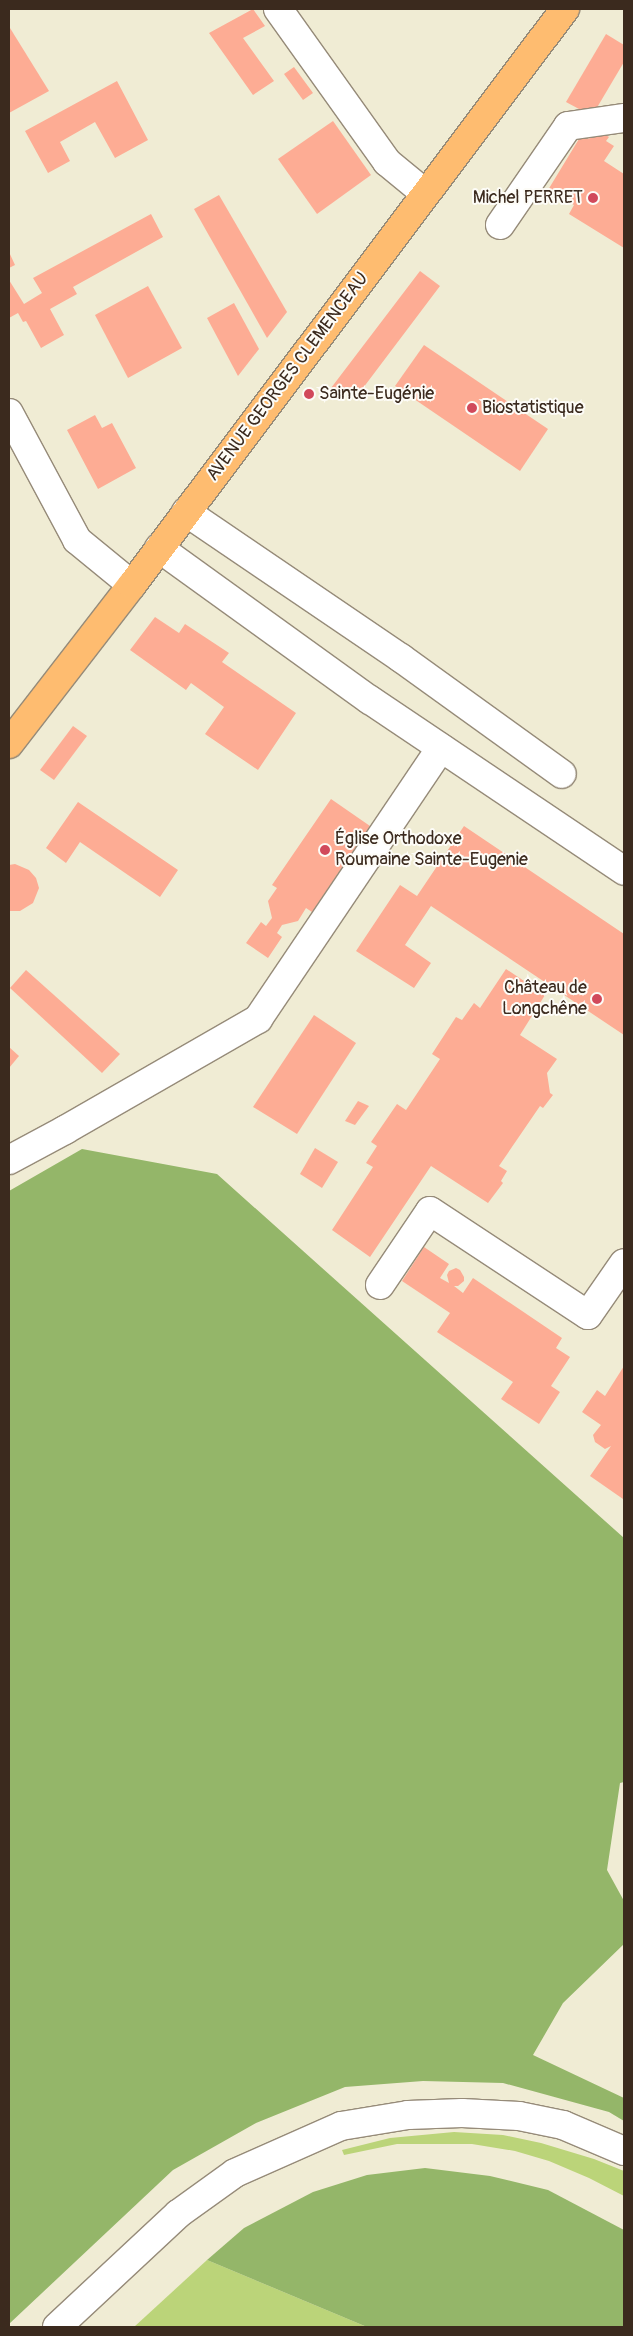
<!DOCTYPE html>
<html>
<head>
<meta charset="utf-8">
<style>
  body { margin:0 }
  #map { position:relative; width:633px; height:2336px; overflow:hidden; background:#f0ecd4; font-family:Pangolin,sans-serif }
  div>[style] { position:absolute }
  .green>* { inset:0; background:#bbd479 }
  .forest>* { inset:0; background:#94b669 }
  .building>* { inset:0; background:#fdac94 }
  .roads { filter:drop-shadow(1px 0 #968b79) drop-shadow(-1px 0 #968b79) drop-shadow(0 1px #968b79) drop-shadow(0 -1px #968b79) }
  .minor>* { height:28px; margin:-14px; padding:0 14px; transform-origin:14px; border-radius:14px; background:#fff }
  .major>* { height:28px; margin:-14px; padding:0 14px; transform-origin:14px; border-radius:14px; background:#febc70 }
  .dots>* { width:14px; height:14px; translate:-50% -50%; box-sizing:border-box; border:2px solid #fdfcf7; border-radius:50% }
  span { translate:-50% -50%; white-space:nowrap; text-align:center; line-height:1.15; -webkit-text-stroke:4px #fdfcf7; paint-order:stroke }
  .poi-label { font-size:18px; color:#3b2a1e }
  .right { translate:-100% -50%; text-align:right }
  .left { translate:0 -50%; text-align:left }
  .street-label { font-size:18px; color:#3b2a1e }
  .frame { position:absolute; inset:0; border:10px solid #3b2a1e; pointer-events:none }
</style>
</head>
<body>
<div id="map">
  <div class="green">
    <div style="clip-path:polygon(454px 2132px,503px 2135px,541px 2143px,594px 2159px,624px 2171px,624px 2196px,589px 2178px,549px 2161px,515px 2151px,472px 2144px,397px 2144px,344px 2155px,342px 2150px,390px 2138px)"></div>
    <div style="clip-path:polygon(207px 2260px,367px 2327px,134px 2327px)"></div>
  </div>
  <div class="forest">
    <div style="clip-path:polygon(82px 1149px,217px 1174px,624px 1538px,624px 1782px,620px 1783px,607px 1870px,624px 1901px,624px 1944px,563px 2003px,533px 2055px,624px 2098px,624px 2121px,609px 2112px,503px 2083px,423px 2081px,345px 2087px,256px 2123px,173px 2170px,9px 2324px,9px 1191px)"></div>
    <div style="clip-path:polygon(425px 2168px,490px 2176px,548px 2190px,624px 2230px,624px 2327px,367px 2327px,207px 2260px,244px 2228px,313px 2192px,367px 2175px)"></div>
  </div>
  <div class="building">
    <div style="clip-path:polygon(253px 9px,265px 26px,243px 38px,274px 81px,253px 95px,209px 33px)"></div>
    <div style="clip-path:polygon(10px 28px,49px 91px,9px 113px,9px 29px)"></div>
    <div style="clip-path:polygon(606px 34px,624px 45px,624px 62px,592px 116px,566px 102px)"></div>
    <div style="clip-path:polygon(294px 67px,313px 93px,303px 100px,284px 74px)"></div>
    <div style="clip-path:polygon(117px 81px,148px 140px,115px 158px,95px 122px,60px 142px,70px 161px,48px 173px,25px 131px)"></div>
    <div style="clip-path:polygon(333px 121px,371px 175px,317px 214px,278px 159px)"></div>
    <div style="clip-path:polygon(595px 129px,609px 137px,606px 141px,614px 146px,604px 161px,624px 174px,624px 248px,569px 214px,574px 205px,548px 190px,582px 134px,589px 139px)"></div>
    <div style="clip-path:polygon(219px 195px,287px 312px,267px 338px,194px 209px)"></div>
    <div style="clip-path:polygon(151px 214px,163px 237px,73px 287px,77px 294px,50px 309px,64px 335px,41px 348px,26px 321px,23px 322px,18px 313px,9px 318px,9px 280px,24px 304px,42px 293px,33px 278px)"></div>
    <div style="clip-path:polygon(9px 252px,15px 265px,9px 268px)"></div>
    <div style="clip-path:polygon(420px 271px,440px 286px,357px 396px,346px 387px,340px 395px,331px 388px)"></div>
    <div style="clip-path:polygon(148px 286px,182px 348px,128px 378px,95px 315px)"></div>
    <div style="clip-path:polygon(234px 303px,259px 349px,238px 376px,207px 318px)"></div>
    <div style="clip-path:polygon(424px 345px,548px 429px,520px 471px,395px 386px)"></div>
    <div style="clip-path:polygon(95px 415px,102px 428px,112px 423px,136px 468px,98px 489px,67px 430px)"></div>
    <div style="clip-path:polygon(155px 617px,179px 633px,185px 624px,229px 653px,222px 662px,296px 713px,258px 770px,205px 734px,224px 707px,191px 683px,186px 690px,130px 650px)"></div>
    <div style="clip-path:polygon(73px 726px,87px 736px,54px 780px,40px 770px)"></div>
    <div style="clip-path:polygon(331px 799px,370px 826px,312px 912px,306px 908px,298px 921px,282px 925px,277px 933px,282px 937px,268px 958px,246px 943px,261px 922px,266px 926px,272px 918px,268px 901px,277px 888px,272px 885px)"></div>
    <div style="clip-path:polygon(78px 802px,178px 870px,160px 897px,80px 842px,66px 863px,46px 848px)"></div>
    <div style="clip-path:polygon(464px 826px,624px 934px,624px 1035px,431px 906px,405px 945px,431px 963px,414px 988px,356px 951px,400px 885px,417px 896px)"></div>
    <div style="clip-path:polygon(15px 864px,29px 870px,36px 878px,39px 888px,33px 903px,20px 911px,9px 911px,9px 865px)"></div>
    <div style="clip-path:polygon(506px 969px,545px 995px,520px 1035px,557px 1059px,547px 1073px,550px 1093px,553px 1095px,543px 1108px,540px 1106px,499px 1166px,507px 1171px,501px 1181px,503px 1183px,488px 1203px,431px 1166px,370px 1257px,332px 1230px,373px 1167px,366px 1163px,377px 1146px,371px 1142px,397px 1104px,406px 1110px,440px 1059px,432px 1054px,456px 1017px,462px 1020px,474px 1003px,480px 1008px)"></div>
    <div style="clip-path:polygon(26px 970px,120px 1054px,102px 1073px,10px 988px)"></div>
    <div style="clip-path:polygon(314px 1015px,356px 1043px,297px 1134px,253px 1107px)"></div>
    <div style="clip-path:polygon(9px 1047px,19px 1056px,9px 1068px)"></div>
    <div style="clip-path:polygon(358px 1101px,369px 1106px,355px 1125px,345px 1121px)"></div>
    <div style="clip-path:polygon(315px 1148px,338px 1162px,322px 1188px,300px 1174px)"></div>
    <div style="clip-path:polygon(424px 1247px,449px 1264px,440px 1278px,449px 1283px,447px 1275px,449px 1271px,456px 1268px,460px 1270px,464px 1277px,464px 1281px,458px 1286px,454px 1286px,463px 1293px,473px 1278px,562px 1338px,556px 1348px,570px 1357px,551px 1386px,560px 1392px,539px 1424px,501px 1399px,513px 1382px,437px 1332px,450px 1313px,402px 1281px)"></div>
    <div style="clip-path:polygon(624px 1366px,624px 1498px,623px 1499px,590px 1476px,611px 1446px,605px 1449px,595px 1442px,593px 1435px,601px 1425px,582px 1412px,597px 1390px,605px 1396px)"></div>
  </div>
  <div class="roads">
    <div class="minor">
      <div style="left:278px;top:9px;width:188px;rotate:54.5deg"></div>
      <div style="left:387px;top:162px;width:50px;rotate:39.4deg"></div>
      <div style="left:500px;top:225px;width:120px;rotate:-55.5deg"></div>
      <div style="left:568px;top:126px;width:57px;rotate:-8.1deg"></div>
      <div style="left:9px;top:413px;width:144px;rotate:61.8deg"></div>
      <div style="left:77px;top:540px;width:71px;rotate:39.3deg"></div>
      <div style="left:186px;top:512px;width:260px;rotate:34.2deg"></div>
      <div style="left:401px;top:658px;width:198px;rotate:35.8deg"></div>
      <div style="left:159px;top:548px;width:260px;rotate:35.8deg"></div>
      <div style="left:370px;top:700px;width:306px;rotate:33.9deg"></div>
      <div style="left:9px;top:1160px;width:64px;rotate:-28.2deg"></div>
      <div style="left:65px;top:1130px;width:223px;rotate:-29.9deg"></div>
      <div style="left:258px;top:1019px;width:327px;rotate:-56deg"></div>
      <div style="left:380px;top:1285px;width:89px;rotate:-56deg"></div>
      <div style="left:430px;top:1211px;width:189px;rotate:33.4deg"></div>
      <div style="left:588px;top:1315px;width:63px;rotate:-55.3deg"></div>
      <div style="left:57px;top:2327px;width:166px;rotate:-43deg"></div>
      <div style="left:178px;top:2214px;width:70px;rotate:-35.7deg"></div>
      <div style="left:235px;top:2173px;width:116px;rotate:-23.9deg"></div>
      <div style="left:341px;top:2126px;width:68px;rotate:-9.3deg"></div>
      <div style="left:408px;top:2115px;width:54px;rotate:-2.1deg"></div>
      <div style="left:462px;top:2113px;width:57px;rotate:3deg"></div>
      <div style="left:519px;top:2116px;width:45px;rotate:11.6deg"></div>
      <div style="left:563px;top:2125px;width:66px;rotate:23.1deg"></div>
    </div>
    <div class="major">
      <div style="left:9px;top:744px;width:201px;rotate:-52.3deg"></div>
      <div style="left:132px;top:585px;width:721px;rotate:-53.07deg"></div>
    </div>
  </div>
  <div class="dots">
    <div style="left:593px;top:198px;background:#d1495b"></div>
    <div style="left:309px;top:394px;background:#d1495b"></div>
    <div style="left:472px;top:408px;background:#d1495b"></div>
    <div style="left:325px;top:850px;background:#d1495b"></div>
    <div style="left:597px;top:999px;background:#d1495b"></div>
  </div>
  <div class="poi-label">
    <span class="right" style="left:583px;top:198px">Michel PERRET</span>
    <span class="left" style="left:319px;top:394px">Sainte-Eugénie</span>
    <span class="left" style="left:482px;top:408px">Biostatistique</span>
    <span class="left" style="left:335px;top:850px">Église Orthodoxe<br>Roumaine Sainte-Eugenie</span>
    <span class="right" style="left:587px;top:999px">Château de<br>Longchêne</span>
  </div>
  <div class="street-label">
    <span style="left:288px;top:377px;rotate:-53deg">AVENUE GEORGES CLEMENCEAU</span>
  </div>
  <div class="frame"></div>
</div>
</body>
</html>
